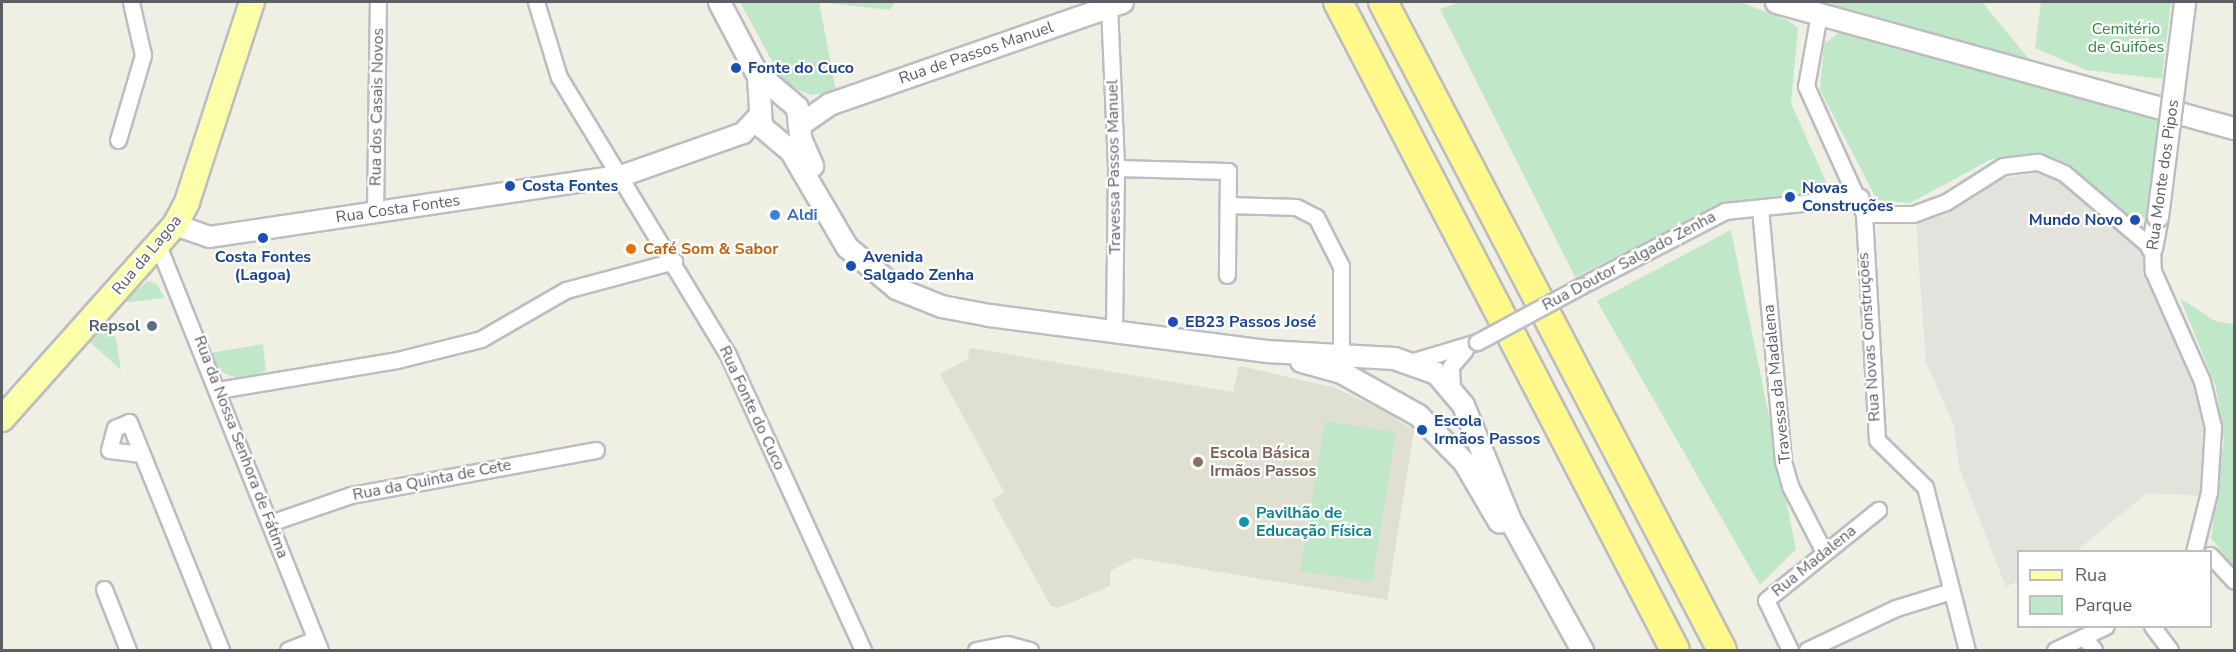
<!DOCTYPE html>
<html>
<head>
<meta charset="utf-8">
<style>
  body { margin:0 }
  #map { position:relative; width:2236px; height:652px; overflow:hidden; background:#efefe4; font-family:"Nunito Sans",sans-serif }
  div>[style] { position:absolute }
  .industrial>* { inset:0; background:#e3e2dc }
  .education>* { inset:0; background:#dfdfd2 }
  .green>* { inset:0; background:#c0e7c8 }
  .roads { filter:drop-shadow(2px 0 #bcbdc3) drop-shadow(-2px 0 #bcbdc3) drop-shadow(0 2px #bcbdc3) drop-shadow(0 -2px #bcbdc3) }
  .minor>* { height:15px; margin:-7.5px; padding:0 7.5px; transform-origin:7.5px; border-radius:7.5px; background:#fff }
  .tertiary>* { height:20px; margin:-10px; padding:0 10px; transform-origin:10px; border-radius:10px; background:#fff }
  .secondary>* { height:21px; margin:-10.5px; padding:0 10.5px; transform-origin:10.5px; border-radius:10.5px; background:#fff }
  .primary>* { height:24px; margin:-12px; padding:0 12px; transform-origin:12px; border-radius:12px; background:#fcffa9 }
  .motorway>* { height:28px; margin:-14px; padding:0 14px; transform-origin:14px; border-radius:14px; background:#fff98b }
  .bridges { filter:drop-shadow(2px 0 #bcbdc3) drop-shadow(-2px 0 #bcbdc3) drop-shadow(0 2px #bcbdc3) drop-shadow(0 -2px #bcbdc3) }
  .minor-bridge>* { height:15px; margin:-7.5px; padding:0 7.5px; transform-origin:7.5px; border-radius:7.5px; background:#fff }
  .tertiary-bridge>* { height:20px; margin:-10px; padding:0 10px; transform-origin:10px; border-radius:10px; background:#fff }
  .dots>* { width:16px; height:16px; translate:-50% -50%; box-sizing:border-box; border:3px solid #fff; border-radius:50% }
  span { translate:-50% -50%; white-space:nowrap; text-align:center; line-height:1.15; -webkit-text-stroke:4.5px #fff; paint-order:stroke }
  .park-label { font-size:16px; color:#328647 }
  .street-label { font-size:16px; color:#5c5e65 }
  .transit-label { font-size:16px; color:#164399; font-weight:700 }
  .left { translate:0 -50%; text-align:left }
  .right { translate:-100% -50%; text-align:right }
  .shop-label { font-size:16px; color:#366cbe; font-weight:700 }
  .food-label { font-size:16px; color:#c56008; font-weight:700 }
  .service-label { font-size:16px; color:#4e5e75; font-weight:700 }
  .education-label { font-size:16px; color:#785e54; font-weight:700 }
  .culture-label { font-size:16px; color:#0d838f; font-weight:700 }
  .frame { position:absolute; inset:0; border:3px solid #5c5e65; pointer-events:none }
  .legend { position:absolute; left:2017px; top:550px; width:195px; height:78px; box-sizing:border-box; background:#fff; border:2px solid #bebfc1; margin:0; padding:8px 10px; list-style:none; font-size:18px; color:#5c5e65 }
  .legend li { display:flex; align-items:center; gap:12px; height:30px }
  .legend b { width:30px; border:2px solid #bebfc1 }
</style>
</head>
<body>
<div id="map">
  <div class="industrial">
    <div style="clip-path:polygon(2040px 171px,2077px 189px,2140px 245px,2199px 394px,2207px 439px,2202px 496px,2147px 493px,2076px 551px,2018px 552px,2018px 581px,2006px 587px,1959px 467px,1954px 425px,1926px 363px,1916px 222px,1949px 209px,1987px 182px)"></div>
  </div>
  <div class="education">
    <div style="clip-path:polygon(970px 348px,1233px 392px,1239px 366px,1333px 387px,1384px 411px,1414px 431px,1387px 600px,1136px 558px,1110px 571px,1110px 586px,1058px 608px,1051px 606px,992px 500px,1004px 492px,940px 374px,968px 359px)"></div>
  </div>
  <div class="green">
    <div style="clip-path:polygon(740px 2px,895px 2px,890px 10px,819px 2px,836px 91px,812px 95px,785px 85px)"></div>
    <div style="clip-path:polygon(1460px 2px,1740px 2px,1787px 20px,1798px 28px,1791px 103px,1830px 191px,1725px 203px,1575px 277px,1440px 9px)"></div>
    <div style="clip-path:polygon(1826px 2px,1982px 2px,2033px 64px,1879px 18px)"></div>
    <div style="clip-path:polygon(2041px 2px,2171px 2px,2162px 79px,2086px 70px,2035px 48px)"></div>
    <div style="clip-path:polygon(1839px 33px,2160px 119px,2146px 218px,2129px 216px,2069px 164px,2035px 153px,1992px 159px,1910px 203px,1877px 200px,1820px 90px,1824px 44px)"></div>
    <div style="clip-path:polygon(1731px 230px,1796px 549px,1760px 585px,1597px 301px)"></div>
    <div style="clip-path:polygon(148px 281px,157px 284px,164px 298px,120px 303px)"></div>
    <div style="clip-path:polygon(2180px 298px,2215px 321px,2234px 324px,2234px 567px,2211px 538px,2224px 440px,2216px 387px)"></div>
    <div style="clip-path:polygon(110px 329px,116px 339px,121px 370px,89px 341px,100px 330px)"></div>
    <div style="clip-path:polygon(263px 344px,266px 371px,239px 379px,219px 371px,210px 353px)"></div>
    <div style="clip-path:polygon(1325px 421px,1396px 432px,1372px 582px,1300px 571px)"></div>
  </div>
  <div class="roads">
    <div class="minor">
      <div style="left:536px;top:2px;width:78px;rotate:73deg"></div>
      <div style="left:559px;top:77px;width:325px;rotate:58.7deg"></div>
      <div style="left:728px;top:355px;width:324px;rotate:65.4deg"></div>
      <div style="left:1109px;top:6px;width:162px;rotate:87.5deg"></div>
      <div style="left:1116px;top:168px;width:160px;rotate:90.7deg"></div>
      <div style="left:1819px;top:14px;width:73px;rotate:100.2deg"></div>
      <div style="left:1806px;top:86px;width:141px;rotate:65.6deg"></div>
      <div style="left:1864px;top:214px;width:226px;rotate:86.7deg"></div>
      <div style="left:1877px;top:440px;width:67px;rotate:44.4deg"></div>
      <div style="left:1925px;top:487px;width:168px;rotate:75.6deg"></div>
      <div style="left:118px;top:140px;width:89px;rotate:-73.6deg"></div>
      <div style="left:143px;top:55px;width:54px;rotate:-102.8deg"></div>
      <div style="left:1116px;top:168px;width:112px;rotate:1.5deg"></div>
      <div style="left:1228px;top:171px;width:104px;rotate:90.6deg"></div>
      <div style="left:1228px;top:205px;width:68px;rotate:1.7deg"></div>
      <div style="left:1296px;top:207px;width:22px;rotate:27deg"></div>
      <div style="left:1316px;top:217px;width:55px;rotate:63deg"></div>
      <div style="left:1341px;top:266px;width:88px;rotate:90deg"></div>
      <div style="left:1760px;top:208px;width:254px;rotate:84.8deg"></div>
      <div style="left:1783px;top:461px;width:26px;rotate:74deg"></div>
      <div style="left:1790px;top:486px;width:74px;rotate:62.7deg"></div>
      <div style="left:375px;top:212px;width:210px;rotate:-89.2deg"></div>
      <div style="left:1864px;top:214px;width:49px"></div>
      <div style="left:1913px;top:214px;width:35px;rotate:-20deg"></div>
      <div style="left:1946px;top:202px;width:67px;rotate:-32.3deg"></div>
      <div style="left:2003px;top:166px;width:35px;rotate:-7deg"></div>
      <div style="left:2038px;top:162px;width:28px;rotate:23deg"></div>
      <div style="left:2064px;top:173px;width:116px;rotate:40.4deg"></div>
      <div style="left:2152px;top:248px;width:23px;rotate:88deg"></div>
      <div style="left:2153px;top:271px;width:120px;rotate:66deg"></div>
      <div style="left:2202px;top:381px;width:47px;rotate:76.6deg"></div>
      <div style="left:2213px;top:427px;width:65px;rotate:93.5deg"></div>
      <div style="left:2209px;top:492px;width:62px;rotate:104deg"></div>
      <div style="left:158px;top:245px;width:436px;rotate:68.2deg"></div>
      <div style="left:1581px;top:286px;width:162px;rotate:-27.5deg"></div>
      <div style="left:1725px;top:211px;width:136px;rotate:-5.9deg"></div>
      <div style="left:1414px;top:361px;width:66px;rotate:-16.8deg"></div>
      <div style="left:1452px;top:388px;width:22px;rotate:-93deg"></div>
      <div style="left:1451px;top:366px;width:21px;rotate:-49deg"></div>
      <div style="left:218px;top:390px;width:181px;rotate:-9.5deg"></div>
      <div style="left:397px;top:360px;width:87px;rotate:-14deg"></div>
      <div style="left:481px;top:339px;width:98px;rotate:-30deg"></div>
      <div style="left:566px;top:290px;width:112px;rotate:-15deg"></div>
      <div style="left:141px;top:454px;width:32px;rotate:-173deg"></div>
      <div style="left:109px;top:450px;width:23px;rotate:-75deg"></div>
      <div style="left:115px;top:428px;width:15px;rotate:-23deg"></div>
      <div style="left:129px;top:422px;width:246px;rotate:68deg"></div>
      <div style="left:270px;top:523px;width:86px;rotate:-19.1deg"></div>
      <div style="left:351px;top:495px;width:249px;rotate:-10.4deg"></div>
      <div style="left:2210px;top:555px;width:35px;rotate:47deg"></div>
      <div style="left:104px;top:589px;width:66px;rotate:68.5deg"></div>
      <div style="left:2152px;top:626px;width:30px;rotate:53deg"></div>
      <div style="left:2084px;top:637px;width:16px;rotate:52deg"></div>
      <div style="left:288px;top:650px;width:29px;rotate:-22deg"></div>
      <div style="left:976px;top:650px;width:32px;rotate:-11deg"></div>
      <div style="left:1007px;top:644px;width:24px;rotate:15deg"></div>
      <div style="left:1790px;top:650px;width:55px;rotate:-115.6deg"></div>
      <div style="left:1766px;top:600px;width:144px;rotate:-38.8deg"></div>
      <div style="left:1807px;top:650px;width:98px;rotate:-25.3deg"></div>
      <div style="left:1896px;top:608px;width:58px;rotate:-17.2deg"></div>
      <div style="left:2055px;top:650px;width:56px;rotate:-25.2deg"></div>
    </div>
    <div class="tertiary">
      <div style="left:175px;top:225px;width:37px;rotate:19deg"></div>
      <div style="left:210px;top:237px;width:419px;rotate:-8.5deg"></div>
      <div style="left:624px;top:175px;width:126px;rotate:-19.4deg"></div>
      <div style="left:743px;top:133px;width:25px;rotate:-47deg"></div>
      <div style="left:2152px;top:248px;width:32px;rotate:-79deg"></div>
    </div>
    <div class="secondary">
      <div style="left:719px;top:2px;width:84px;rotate:62.2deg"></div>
      <div style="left:758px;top:76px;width:50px;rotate:86.6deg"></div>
      <div style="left:761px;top:126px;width:38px;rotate:40deg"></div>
      <div style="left:790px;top:150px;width:113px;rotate:59.6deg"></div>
      <div style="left:847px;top:247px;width:64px;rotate:39.9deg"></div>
      <div style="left:896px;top:288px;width:48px;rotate:21.8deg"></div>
      <div style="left:941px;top:306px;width:49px;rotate:10.6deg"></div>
      <div style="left:989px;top:315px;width:279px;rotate:7.4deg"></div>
      <div style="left:1266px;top:351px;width:128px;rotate:3.1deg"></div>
      <div style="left:1394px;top:358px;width:45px;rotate:19.7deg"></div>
      <div style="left:1436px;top:373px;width:42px;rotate:49.8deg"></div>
      <div style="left:1463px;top:405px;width:124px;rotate:67.8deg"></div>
      <div style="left:1510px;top:520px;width:149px;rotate:61deg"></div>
      <div style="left:1776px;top:2px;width:475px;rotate:15.4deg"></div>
      <div style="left:757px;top:73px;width:52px;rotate:40.4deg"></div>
      <div style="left:797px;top:107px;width:31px;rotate:84deg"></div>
      <div style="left:800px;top:138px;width:30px;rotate:66deg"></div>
      <div style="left:799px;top:125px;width:37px;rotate:-35deg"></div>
      <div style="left:829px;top:104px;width:310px;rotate:-19.2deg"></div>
      <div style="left:1301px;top:361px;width:41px;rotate:15.4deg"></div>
      <div style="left:1341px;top:372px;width:88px;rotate:29.2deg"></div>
      <div style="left:1418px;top:415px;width:66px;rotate:45.6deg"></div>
      <div style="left:1464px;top:462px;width:69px;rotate:59.7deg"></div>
    </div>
    <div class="primary">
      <div style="left:2px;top:419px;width:260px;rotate:-48.3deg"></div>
      <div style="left:175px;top:225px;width:26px;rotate:-62deg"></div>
      <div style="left:187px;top:202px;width:210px;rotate:-72deg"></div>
    </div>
    <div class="motorway">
      <div style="left:1338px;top:2px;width:730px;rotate:62.52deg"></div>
      <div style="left:1383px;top:2px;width:731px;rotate:62.38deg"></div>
    </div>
  </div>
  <div class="bridges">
    <div class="minor-bridge">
      <div style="left:1477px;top:342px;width:118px;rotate:-28.3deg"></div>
    </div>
    <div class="tertiary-bridge">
      <div style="left:2158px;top:217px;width:217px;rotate:-82.8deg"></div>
    </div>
  </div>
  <div class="dots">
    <div style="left:736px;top:68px;background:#1a4fb4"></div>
    <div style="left:510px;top:186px;background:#1a4fb4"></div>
    <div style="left:1790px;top:197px;background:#1a4fb4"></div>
    <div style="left:775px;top:215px;background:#3f7fe0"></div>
    <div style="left:2135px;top:220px;background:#1a4fb4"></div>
    <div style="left:263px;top:238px;background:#1a4fb4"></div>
    <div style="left:631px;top:249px;background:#e8710a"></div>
    <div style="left:851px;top:266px;background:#1a4fb4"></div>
    <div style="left:1173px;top:322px;background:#1a4fb4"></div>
    <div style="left:152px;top:326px;background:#5c6f8a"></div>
    <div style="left:1422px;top:430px;background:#1a4fb4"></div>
    <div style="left:1198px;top:462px;background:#8d6e63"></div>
    <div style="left:1244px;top:522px;background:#0f9aa8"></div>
  </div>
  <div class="park-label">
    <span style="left:2126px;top:38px">Cemitério<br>de Guifões</span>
  </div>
  <div class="street-label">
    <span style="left:976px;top:53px;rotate:-19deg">Rua de Passos Manuel</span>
    <span style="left:377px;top:107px;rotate:-89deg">Rua dos Casais Novos</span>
    <span style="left:1114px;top:167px;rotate:-91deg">Travessa Passos Manuel</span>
    <span style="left:2163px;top:175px;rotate:-82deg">Rua Monte dos Pipos</span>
    <span style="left:398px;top:209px;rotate:-8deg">Rua Costa Fontes</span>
    <span style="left:147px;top:255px;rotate:-50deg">Rua da Lagoa</span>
    <span style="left:1629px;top:261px;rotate:-28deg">Rua Doutor Salgado Zenha</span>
    <span style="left:1869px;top:337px;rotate:-94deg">Rua Novas Construções</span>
    <span style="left:1777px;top:384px;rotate:-96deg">Travessa da Madalena</span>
    <span style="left:752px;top:408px;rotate:65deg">Rua Fonte do Cuco</span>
    <span style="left:241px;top:447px;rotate:69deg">Rua da Nossa Senhora de Fátima</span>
    <span style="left:432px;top:480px;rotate:-11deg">Rua da Quinta de Cete</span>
    <span style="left:1814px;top:561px;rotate:-39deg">Rua Madalena</span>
  </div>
  <div class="transit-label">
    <span class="left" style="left:748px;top:68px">Fonte do Cuco</span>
    <span class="left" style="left:522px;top:186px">Costa Fontes</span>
    <span class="left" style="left:1802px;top:197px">Novas<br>Construções</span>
    <span class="right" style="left:2123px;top:220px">Mundo Novo</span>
    <span style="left:263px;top:266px">Costa Fontes<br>(Lagoa)</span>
    <span class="left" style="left:863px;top:266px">Avenida<br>Salgado Zenha</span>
    <span class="left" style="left:1185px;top:322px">EB23 Passos José</span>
    <span class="left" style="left:1434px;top:430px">Escola<br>Irmãos Passos</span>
  </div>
  <div class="shop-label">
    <span class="left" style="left:787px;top:215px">Aldi</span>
  </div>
  <div class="food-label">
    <span class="left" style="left:643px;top:249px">Café Som &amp; Sabor</span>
  </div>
  <div class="service-label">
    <span class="right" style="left:140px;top:326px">Repsol</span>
  </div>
  <div class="education-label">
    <span class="left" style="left:1210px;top:462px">Escola Básica<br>Irmãos Passos</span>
  </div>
  <div class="culture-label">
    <span class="left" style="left:1256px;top:522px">Pavilhão de<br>Educação Física</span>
  </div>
  <div class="frame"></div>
  <ul class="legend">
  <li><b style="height:8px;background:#fcffa9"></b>Rua</li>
  <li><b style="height:16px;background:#c0e7c8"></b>Parque</li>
  </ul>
</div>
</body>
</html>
